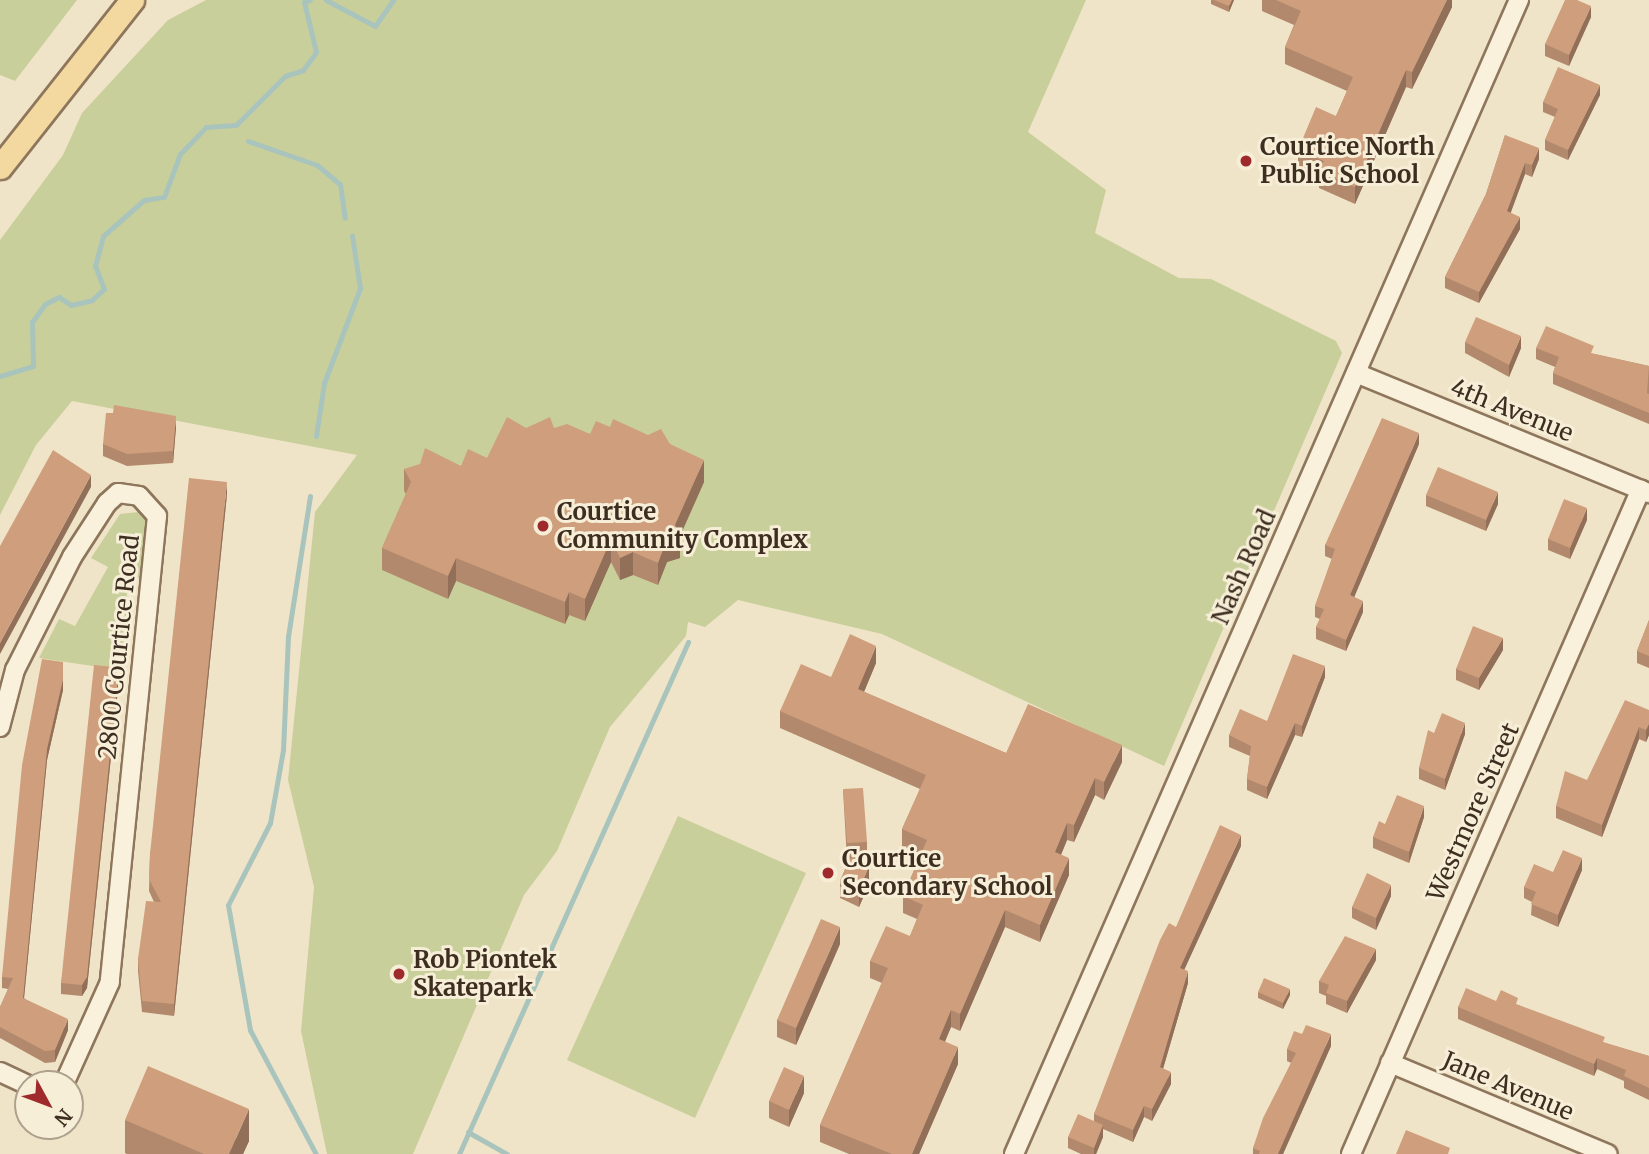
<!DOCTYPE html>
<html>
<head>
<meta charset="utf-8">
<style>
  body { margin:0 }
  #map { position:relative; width:1649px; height:1154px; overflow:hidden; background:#f0e4c8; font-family:Merriweather,serif }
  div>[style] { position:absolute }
  .green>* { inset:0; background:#c9cf9b }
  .stream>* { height:5px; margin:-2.5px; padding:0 2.5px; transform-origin:2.5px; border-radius:2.5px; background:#a9c4bc }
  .roads { filter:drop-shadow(2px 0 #8d765c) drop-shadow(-2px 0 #8d765c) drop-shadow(0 2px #8d765c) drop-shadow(0 -2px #8d765c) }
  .minor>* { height:18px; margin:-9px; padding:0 9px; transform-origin:9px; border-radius:9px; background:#faf1dc }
  .major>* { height:23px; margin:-11.5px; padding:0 11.5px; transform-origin:11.5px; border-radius:11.5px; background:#f3d9a0 }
  .wall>* { inset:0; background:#b2896c }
  .shaded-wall>* { inset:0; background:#916f58 }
  .building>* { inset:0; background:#cf9f7d }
  .dots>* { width:19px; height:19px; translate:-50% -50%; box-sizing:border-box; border:4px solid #f7eed8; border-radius:50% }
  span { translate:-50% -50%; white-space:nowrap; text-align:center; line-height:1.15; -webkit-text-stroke:6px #f7eed8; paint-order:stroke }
  .poi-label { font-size:24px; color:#3d2e20; font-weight:700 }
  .left { translate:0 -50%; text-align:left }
  .street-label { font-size:24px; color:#3d2e20 }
  .north { position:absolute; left:14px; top:1070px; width:70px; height:70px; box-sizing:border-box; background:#f7eed8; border:2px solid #ada18e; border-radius:50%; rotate:131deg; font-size:19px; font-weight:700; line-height:28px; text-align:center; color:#3d2e20 }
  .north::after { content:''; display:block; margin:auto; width:24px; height:32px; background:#9e2a2b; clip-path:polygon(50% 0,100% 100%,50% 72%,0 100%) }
</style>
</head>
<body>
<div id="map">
  <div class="green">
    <div style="clip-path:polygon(0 0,77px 0,15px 81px,0 75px)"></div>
    <div style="clip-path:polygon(206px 0,1086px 0,1028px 132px,1106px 190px,1095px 233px,1179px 278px,1211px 279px,1336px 341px,1342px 353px,1164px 766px,882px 634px,738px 600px,705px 627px,688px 622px,686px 636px,610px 727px,557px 851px,524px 895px,413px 1154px,327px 1154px,301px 1031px,314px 887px,288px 780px,315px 512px,357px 455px,72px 401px,36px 445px,0 515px,0 240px,63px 155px,82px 113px,168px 20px)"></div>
    <div style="clip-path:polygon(138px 512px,147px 519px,142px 578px,127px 578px,126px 671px,39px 658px,59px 619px,75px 626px,108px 567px,91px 558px,120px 514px)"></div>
    <div style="clip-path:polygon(678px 816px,806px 873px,695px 1118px,567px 1060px)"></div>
  </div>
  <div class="stream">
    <div style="left:326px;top:0;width:55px;rotate:28deg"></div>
    <div style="left:375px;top:26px;width:32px;rotate:-55deg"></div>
    <div style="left:248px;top:141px;width:73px;rotate:19.2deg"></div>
    <div style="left:317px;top:165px;width:30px;rotate:40deg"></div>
    <div style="left:340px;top:184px;width:34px;rotate:82deg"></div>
    <div style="left:0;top:376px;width:34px;rotate:-17deg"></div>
    <div style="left:33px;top:366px;width:44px;rotate:-91.3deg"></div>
    <div style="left:32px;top:322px;width:22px;rotate:-54deg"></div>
    <div style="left:45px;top:304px;width:16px;rotate:-27deg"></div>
    <div style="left:59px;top:297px;width:14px;rotate:34deg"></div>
    <div style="left:71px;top:305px;width:22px;rotate:-13deg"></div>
    <div style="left:92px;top:300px;width:16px;rotate:-43deg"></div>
    <div style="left:104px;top:289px;width:25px;rotate:-111deg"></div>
    <div style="left:95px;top:266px;width:31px;rotate:-75deg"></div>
    <div style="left:103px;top:236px;width:55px;rotate:-41.3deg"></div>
    <div style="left:144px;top:200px;width:20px;rotate:-9deg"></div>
    <div style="left:164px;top:197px;width:46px;rotate:-69.6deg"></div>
    <div style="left:180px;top:154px;width:37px;rotate:-46deg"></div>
    <div style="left:206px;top:127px;width:30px;rotate:-4deg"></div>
    <div style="left:236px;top:125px;width:69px;rotate:-45deg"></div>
    <div style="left:285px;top:76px;width:19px;rotate:-18deg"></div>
    <div style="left:303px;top:70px;width:22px;rotate:-54deg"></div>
    <div style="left:316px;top:52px;width:51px;rotate:-103.5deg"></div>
    <div style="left:304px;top:2px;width:6px;rotate:-18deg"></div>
    <div style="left:316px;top:436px;width:54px;rotate:-81.4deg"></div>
    <div style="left:324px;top:383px;width:102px;rotate:-69.2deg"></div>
    <div style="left:360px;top:288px;width:53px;rotate:-98.7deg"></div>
    <div style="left:310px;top:496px;width:142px;rotate:98.9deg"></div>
    <div style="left:288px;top:636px;width:114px;rotate:92.5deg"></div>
    <div style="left:283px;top:750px;width:74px;rotate:100.1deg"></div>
    <div style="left:270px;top:823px;width:92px;rotate:117.1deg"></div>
    <div style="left:228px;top:905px;width:127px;rotate:80deg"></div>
    <div style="left:250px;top:1030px;width:140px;rotate:62deg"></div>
    <div style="left:468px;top:1132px;width:45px;rotate:29.4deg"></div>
    <div style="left:459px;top:1154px;width:561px;rotate:-65.9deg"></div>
  </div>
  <div class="roads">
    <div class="minor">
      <div style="left:1356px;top:373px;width:317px;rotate:22.3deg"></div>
      <div style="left:0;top:727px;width:59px;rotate:-75.3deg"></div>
      <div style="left:15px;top:670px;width:127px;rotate:-63.2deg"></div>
      <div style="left:72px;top:557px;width:64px;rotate:-57.1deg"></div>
      <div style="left:107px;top:503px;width:15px;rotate:-42deg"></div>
      <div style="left:118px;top:493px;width:21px;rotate:8deg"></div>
      <div style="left:139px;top:496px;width:27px;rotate:48deg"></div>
      <div style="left:157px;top:516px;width:468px;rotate:95.8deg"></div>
      <div style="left:110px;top:982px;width:112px;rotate:114.3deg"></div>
      <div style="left:1390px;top:1063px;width:236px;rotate:22.7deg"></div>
      <div style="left:0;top:1072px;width:31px;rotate:25deg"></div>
      <div style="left:1014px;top:1154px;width:1260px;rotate:-66.37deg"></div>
      <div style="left:1351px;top:1154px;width:725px;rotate:-66.44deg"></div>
    </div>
    <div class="major">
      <div style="left:0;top:167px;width:213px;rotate:-51.7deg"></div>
    </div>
  </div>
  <div class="wall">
    <div style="clip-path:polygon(1211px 0,1234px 0,1229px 12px,1211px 4px)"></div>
    <div style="clip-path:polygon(1262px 0,1452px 0,1452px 7px,1412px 89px,1406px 87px,1355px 204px,1319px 188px,1319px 176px,1298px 167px,1298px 150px,1336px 116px,1347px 91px,1285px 64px,1285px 47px,1294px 25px,1262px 11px)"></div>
    <div style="clip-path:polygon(1591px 17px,1569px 66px,1545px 56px,1545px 44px)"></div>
    <div style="clip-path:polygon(1600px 95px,1568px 160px,1545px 150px,1545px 140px,1555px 117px,1543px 112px,1543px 102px)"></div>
    <div style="clip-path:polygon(1505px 135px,1539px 159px,1532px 177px,1525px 174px,1510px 213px,1520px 229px,1479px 303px,1445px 288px,1445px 277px,1486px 194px)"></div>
    <div style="clip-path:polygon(1465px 342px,1521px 348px,1509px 377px,1465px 353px)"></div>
    <div style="clip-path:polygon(1536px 348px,1594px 354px,1649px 366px,1649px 424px,1553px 384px,1553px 373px,1555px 367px,1536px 359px)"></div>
    <div style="clip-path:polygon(176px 427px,173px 463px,127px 466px,103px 456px,103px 444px)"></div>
    <div style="clip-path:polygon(610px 427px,670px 444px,704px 482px,680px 536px,680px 558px,667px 562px,658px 585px,633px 575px,620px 580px,611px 562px,585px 621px,569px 615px,565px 624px,456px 581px,448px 599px,382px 570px,382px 548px,406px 494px,404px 491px,404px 469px,461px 466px,487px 458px,526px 428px,554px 428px,590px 434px)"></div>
    <div style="clip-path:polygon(1419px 444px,1354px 597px,1363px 612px,1346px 651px,1316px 639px,1316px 627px,1320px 619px,1315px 617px,1315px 606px,1332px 559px,1325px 556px,1325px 545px)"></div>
    <div style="clip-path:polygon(227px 494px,174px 1016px,142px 1012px,138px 971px,138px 959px,154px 902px,149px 891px,150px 854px)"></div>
    <div style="clip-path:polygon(1426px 495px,1498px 504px,1486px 531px,1426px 506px)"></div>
    <div style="clip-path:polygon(1587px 520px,1570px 559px,1548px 550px,1548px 539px)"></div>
    <div style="clip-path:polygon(1649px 620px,1649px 668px,1637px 663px,1637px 651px)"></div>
    <div style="clip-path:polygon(1503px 650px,1479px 690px,1456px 680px,1456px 669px)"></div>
    <div style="clip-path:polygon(63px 662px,63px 690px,47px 760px,24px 998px,68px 1030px,55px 1062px,45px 1063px,0 1038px,0 1007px,8px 989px,2px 988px,2px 977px)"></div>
    <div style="clip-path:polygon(876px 663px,864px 692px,1006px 753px,1122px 762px,1104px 800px,1095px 795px,1074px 842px,1067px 840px,1061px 855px,1069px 875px,1040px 942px,1005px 927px,960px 1031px,951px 1027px,945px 1041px,958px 1064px,919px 1154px,849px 1154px,820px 1142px,820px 1125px,882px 983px,870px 978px,870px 961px,910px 936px,917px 919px,903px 913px,903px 896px,921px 854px,902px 846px,902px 829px,920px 789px,780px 728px,780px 711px,831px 677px)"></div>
    <div style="clip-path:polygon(1325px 677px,1302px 737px,1295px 735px,1267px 799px,1247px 790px,1247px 779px,1250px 756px,1229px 747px,1229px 735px,1267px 721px)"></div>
    <div style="clip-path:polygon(118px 689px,87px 988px,82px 996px,61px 994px,61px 983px)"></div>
    <div style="clip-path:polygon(1649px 710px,1649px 735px,1646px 742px,1639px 739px,1602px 837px,1556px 818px,1556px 806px,1587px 780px)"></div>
    <div style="clip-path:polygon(1434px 733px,1465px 734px,1445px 790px,1419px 779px,1419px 768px)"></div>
    <div style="clip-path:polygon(843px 789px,867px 842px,867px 859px,854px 860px,869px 884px,859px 907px,840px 898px,840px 881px,849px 860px,847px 861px)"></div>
    <div style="clip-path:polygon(1424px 817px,1409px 863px,1373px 848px,1373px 837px,1385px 824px)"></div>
    <div style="clip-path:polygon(1241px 846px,1184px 970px,1188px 983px,1163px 1069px,1171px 1084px,1152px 1121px,1144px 1117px,1133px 1142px,1103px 1129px,1103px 1137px,1096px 1154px,1081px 1154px,1068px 1148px,1068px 1137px,1094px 1121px,1094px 1114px,1176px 927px)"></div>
    <div style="clip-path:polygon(1582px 870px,1558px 927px,1531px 915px,1532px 902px,1524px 898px,1524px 887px,1553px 872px)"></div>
    <div style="clip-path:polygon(1391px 896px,1376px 930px,1352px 918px,1352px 907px)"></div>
    <div style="clip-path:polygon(840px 944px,796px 1045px,777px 1037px,777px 1020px)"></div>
    <div style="clip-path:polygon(1376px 960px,1347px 1013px,1326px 1004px,1326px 996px,1319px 993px,1319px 981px)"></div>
    <div style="clip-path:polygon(1258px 992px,1290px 995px,1283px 1009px,1258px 998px)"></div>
    <div style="clip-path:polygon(1496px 1001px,1518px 1005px,1605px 1043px,1649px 1056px,1649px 1100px,1624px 1088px,1624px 1081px,1597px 1069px,1594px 1076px,1458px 1019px,1458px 1007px)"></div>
    <div style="clip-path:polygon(1331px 1046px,1283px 1154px,1253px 1154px,1253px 1148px,1291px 1063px,1287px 1061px,1287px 1049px)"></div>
    <div style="clip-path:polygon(804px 1093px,789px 1127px,769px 1118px,769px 1101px)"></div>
    <div style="clip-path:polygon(125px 1120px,249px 1141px,243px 1154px,127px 1154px,125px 1153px)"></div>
  </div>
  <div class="shaded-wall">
    <div style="clip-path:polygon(1232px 0,1234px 0,1229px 12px,1229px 6px)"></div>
    <div style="clip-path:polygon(1447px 0,1452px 0,1452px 7px,1412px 89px,1412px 72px)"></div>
    <div style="clip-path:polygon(1591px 6px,1591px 17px,1569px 66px,1569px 55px)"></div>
    <div style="clip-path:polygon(1406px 70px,1406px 87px,1355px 204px,1355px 187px)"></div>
    <div style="clip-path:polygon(1600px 85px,1600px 95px,1568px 160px,1568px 150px)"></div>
    <div style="clip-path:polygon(1539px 148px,1539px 159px,1532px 177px,1532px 165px)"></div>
    <div style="clip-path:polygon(1525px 163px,1525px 174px,1507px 223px,1507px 211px)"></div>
    <div style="clip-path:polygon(1520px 217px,1520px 229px,1479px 303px,1479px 292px)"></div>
    <div style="clip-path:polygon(1521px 336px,1521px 348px,1509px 377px,1509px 365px)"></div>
    <div style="clip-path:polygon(176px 416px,176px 427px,173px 463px,173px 451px)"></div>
    <div style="clip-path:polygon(1419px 433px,1419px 444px,1350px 607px,1350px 595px)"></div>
    <div style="clip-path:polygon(704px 460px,704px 482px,680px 536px,680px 558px,667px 562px,658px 585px,658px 563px,667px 539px)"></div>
    <div style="clip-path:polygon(91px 475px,91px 487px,0 654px,0 643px)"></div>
    <div style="clip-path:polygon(227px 482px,227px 494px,174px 1016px,174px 1004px)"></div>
    <div style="clip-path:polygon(1498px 492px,1498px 504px,1486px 531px,1486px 520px)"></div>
    <div style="clip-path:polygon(1587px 508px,1587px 520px,1570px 559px,1570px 548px)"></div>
    <div style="clip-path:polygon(611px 539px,611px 562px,585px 621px,585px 599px)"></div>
    <div style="clip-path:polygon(633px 552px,633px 575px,620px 580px,620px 558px)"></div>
    <div style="clip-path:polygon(456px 558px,456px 581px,448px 599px,448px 576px)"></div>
    <div style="clip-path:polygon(569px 592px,569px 615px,565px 624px,565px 602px)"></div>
    <div style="clip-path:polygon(1363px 601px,1363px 612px,1346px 651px,1346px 640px)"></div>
    <div style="clip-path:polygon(1503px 638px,1503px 650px,1479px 690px,1479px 678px)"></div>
    <div style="clip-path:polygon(876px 646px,876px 663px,858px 706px,858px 689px)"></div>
    <div style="clip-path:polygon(1325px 666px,1325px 677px,1302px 737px,1302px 726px)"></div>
    <div style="clip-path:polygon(118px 677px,118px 689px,87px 988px,82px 996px,82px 985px)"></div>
    <div style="clip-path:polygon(63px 679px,63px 690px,47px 760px,23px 1009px,23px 998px,47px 749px)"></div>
    <div style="clip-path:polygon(1295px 723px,1295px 735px,1267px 799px,1267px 787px)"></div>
    <div style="clip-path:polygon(1465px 723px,1465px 734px,1445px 790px,1445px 779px)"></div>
    <div style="clip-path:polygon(1649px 724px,1649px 735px,1646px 742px,1646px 730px)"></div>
    <div style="clip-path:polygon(1639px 727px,1639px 739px,1602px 837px,1602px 825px)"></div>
    <div style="clip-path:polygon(1122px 745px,1122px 762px,1104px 800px,1104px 782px)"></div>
    <div style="clip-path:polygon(1095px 778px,1095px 795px,1074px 842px,1074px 825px)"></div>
    <div style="clip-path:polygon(1424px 806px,1424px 817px,1409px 863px,1409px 852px)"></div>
    <div style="clip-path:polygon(1067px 823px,1067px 840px,1055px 869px,1055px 852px)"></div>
    <div style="clip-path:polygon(1241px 835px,1241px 846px,1180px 979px,1180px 968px)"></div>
    <div style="clip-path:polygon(1069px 858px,1069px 875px,1040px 942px,1040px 925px)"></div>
    <div style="clip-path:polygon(1582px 858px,1582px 870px,1558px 927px,1558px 915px)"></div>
    <div style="clip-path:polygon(869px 866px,869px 884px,859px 907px,859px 890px)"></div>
    <div style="clip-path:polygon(1391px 885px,1391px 896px,1376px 930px,1376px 918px)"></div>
    <div style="clip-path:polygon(1005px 910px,1005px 927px,960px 1031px,960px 1014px)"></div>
    <div style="clip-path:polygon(840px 927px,840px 944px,796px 1045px,796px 1028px)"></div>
    <div style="clip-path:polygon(1376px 949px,1376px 960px,1347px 1013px,1347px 1001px)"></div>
    <div style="clip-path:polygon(1188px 971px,1188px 983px,1160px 1079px,1160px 1067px)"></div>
    <div style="clip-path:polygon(1290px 989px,1290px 995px,1283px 1009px,1283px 1003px)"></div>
    <div style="clip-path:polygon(951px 1010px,951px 1027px,939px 1056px,939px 1039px)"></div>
    <div style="clip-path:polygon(68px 1019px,68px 1030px,55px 1062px,55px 1050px)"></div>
    <div style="clip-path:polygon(1331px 1034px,1331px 1046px,1283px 1154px,1278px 1154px)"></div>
    <div style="clip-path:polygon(958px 1047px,958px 1064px,919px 1154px,912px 1154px)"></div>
    <div style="clip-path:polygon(1597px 1058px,1597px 1069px,1594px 1076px,1594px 1064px)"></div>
    <div style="clip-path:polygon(1171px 1072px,1171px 1084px,1152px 1121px,1152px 1109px)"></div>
    <div style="clip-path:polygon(804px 1076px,804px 1093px,789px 1127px,789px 1110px)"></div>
    <div style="clip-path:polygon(1144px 1106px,1144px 1117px,1133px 1142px,1133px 1130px)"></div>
    <div style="clip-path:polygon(249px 1109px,249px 1141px,243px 1154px,229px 1154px)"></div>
    <div style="clip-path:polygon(1103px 1125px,1103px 1137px,1096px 1154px,1094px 1154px,1094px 1148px)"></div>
  </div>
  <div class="building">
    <div style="clip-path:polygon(1214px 0,1232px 0,1229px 6px)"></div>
    <div style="clip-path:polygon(1276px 0,1447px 0,1412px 72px,1406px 70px,1355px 187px,1319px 171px,1324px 161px,1298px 150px,1316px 107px,1336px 116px,1353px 77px,1285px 47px,1301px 11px)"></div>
    <div style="clip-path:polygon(1565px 0,1577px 0,1591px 6px,1569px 55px,1545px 44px)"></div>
    <div style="clip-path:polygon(1558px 67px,1600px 85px,1568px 150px,1545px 140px,1558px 109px,1543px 102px)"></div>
    <div style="clip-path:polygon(1505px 135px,1539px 148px,1532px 165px,1525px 163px,1507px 211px,1520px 217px,1479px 292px,1445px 277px,1486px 194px)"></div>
    <div style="clip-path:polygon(1476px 317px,1521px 336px,1509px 365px,1465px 342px)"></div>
    <div style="clip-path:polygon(1546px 326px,1594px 346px,1591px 353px,1649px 366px,1647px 393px,1649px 394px,1649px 413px,1553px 373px,1559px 357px,1536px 348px)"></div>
    <div style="clip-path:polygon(114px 405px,176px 416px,173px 451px,127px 454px,103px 444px,106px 413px,113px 413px)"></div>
    <div style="clip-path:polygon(507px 417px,526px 428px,550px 417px,554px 428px,567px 424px,590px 434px,596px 421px,610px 427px,613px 419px,648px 435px,661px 429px,670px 444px,704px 460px,675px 525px,680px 535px,667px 539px,658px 563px,633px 552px,620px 558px,611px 539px,585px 599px,569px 592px,565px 602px,456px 558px,448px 576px,382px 548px,411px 482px,404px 469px,420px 464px,425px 448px,461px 466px,468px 449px,487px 458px)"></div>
    <div style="clip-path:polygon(1382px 418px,1419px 433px,1350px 595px,1363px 601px,1346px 640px,1316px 627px,1324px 609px,1315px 606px,1335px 549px,1325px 545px)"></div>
    <div style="clip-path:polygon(53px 450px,91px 475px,0 643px,0 546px)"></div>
    <div style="clip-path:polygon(1438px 467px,1498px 492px,1486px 520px,1426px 495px)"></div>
    <div style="clip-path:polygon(189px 478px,227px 482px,174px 1004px,142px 1001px,138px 959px,146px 901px,161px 902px,149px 879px,150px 854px)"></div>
    <div style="clip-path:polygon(1564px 499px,1587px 508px,1570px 548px,1548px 539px)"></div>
    <div style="clip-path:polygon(1649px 620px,1649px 656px,1637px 651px)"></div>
    <div style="clip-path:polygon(1473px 626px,1503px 638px,1479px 678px,1456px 669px)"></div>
    <div style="clip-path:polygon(850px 634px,876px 646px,858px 689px,1006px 753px,1028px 704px,1122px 745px,1104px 782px,1095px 778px,1074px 825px,1067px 823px,1055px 852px,1069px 858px,1040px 925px,1005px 910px,960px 1014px,951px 1010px,939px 1039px,958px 1047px,912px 1154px,892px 1154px,820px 1125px,888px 968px,870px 961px,886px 926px,910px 936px,923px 905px,903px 896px,927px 840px,902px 829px,926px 775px,780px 711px,801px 664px,831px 677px)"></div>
    <div style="clip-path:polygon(1293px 654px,1325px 666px,1302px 726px,1295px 723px,1267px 787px,1247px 779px,1251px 746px,1229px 735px,1240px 709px,1267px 721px)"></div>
    <div style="clip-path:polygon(42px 659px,63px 662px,63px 679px,47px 749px,23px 998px,68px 1019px,55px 1050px,45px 1051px,0 1027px,0 1007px,13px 978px,2px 977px,22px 765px)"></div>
    <div style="clip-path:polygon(94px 665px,114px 667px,118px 677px,87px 977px,82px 985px,61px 983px)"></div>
    <div style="clip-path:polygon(1625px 700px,1649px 710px,1649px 724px,1646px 730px,1639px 727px,1602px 825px,1556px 806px,1565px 771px,1587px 780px)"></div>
    <div style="clip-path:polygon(1442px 713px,1465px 723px,1445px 779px,1419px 768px,1428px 730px,1434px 733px)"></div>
    <div style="clip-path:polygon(863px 788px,867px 842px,847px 843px,843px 789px)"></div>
    <div style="clip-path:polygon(1397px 795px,1424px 806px,1409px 852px,1373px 837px,1379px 821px,1385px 824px)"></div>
    <div style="clip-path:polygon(1220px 825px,1241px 835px,1180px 968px,1188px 971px,1160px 1067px,1171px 1072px,1152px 1109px,1144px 1106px,1133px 1130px,1094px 1114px,1160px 940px,1169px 923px,1176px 927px)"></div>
    <div style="clip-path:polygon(1563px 850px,1582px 858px,1558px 915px,1531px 904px,1536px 892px,1524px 887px,1534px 864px,1553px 872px)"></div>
    <div style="clip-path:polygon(850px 858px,869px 866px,859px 890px,840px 881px)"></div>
    <div style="clip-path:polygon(1367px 873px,1391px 885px,1376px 918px,1352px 907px)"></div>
    <div style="clip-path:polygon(821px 919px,840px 927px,796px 1028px,777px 1020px)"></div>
    <div style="clip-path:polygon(1345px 936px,1376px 949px,1347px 1001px,1326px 993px,1329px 985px,1319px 981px)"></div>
    <div style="clip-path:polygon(1264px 978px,1290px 989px,1283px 1003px,1258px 992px)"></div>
    <div style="clip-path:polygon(1466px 988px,1496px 1001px,1501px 990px,1518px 998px,1516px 1004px,1605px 1037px,1603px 1042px,1649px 1056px,1649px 1088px,1624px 1076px,1626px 1070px,1597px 1058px,1594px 1064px,1458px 1007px)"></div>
    <div style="clip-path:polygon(1306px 1025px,1331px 1034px,1278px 1154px,1259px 1154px,1260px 1151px,1253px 1148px,1263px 1118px,1296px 1053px,1287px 1049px,1294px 1031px,1302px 1034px)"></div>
    <div style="clip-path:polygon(148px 1066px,249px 1109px,229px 1154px,204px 1154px,125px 1120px)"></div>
    <div style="clip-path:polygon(784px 1067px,804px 1076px,789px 1110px,769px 1101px)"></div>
    <div style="clip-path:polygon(1078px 1114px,1103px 1125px,1094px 1148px,1068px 1137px)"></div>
    <div style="clip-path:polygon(1406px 1130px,1450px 1148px,1448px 1154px,1396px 1154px)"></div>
  </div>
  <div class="dots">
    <div style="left:1246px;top:161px;background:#9e2a2b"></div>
    <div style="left:543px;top:526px;background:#9e2a2b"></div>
    <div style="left:828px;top:873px;background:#9e2a2b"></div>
    <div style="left:399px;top:974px;background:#9e2a2b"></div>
  </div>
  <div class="poi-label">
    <span class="left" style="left:1260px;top:161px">Courtice North<br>Public School</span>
    <span class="left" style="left:557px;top:526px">Courtice<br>Community Complex</span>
    <span class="left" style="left:842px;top:873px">Courtice<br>Secondary School</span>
    <span class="left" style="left:413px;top:974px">Rob Piontek<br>Skatepark</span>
  </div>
  <div class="street-label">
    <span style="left:1512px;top:410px;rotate:22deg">4th Avenue</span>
    <span style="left:1244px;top:567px;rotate:-66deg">Nash Road</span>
    <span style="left:119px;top:647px;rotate:-84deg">2800 Courtice Road</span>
    <span style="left:1473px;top:812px;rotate:-66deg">Westmore Street</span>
    <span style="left:1508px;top:1086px;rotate:23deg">Jane Avenue</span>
  </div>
  <div class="north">N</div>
</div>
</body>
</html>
